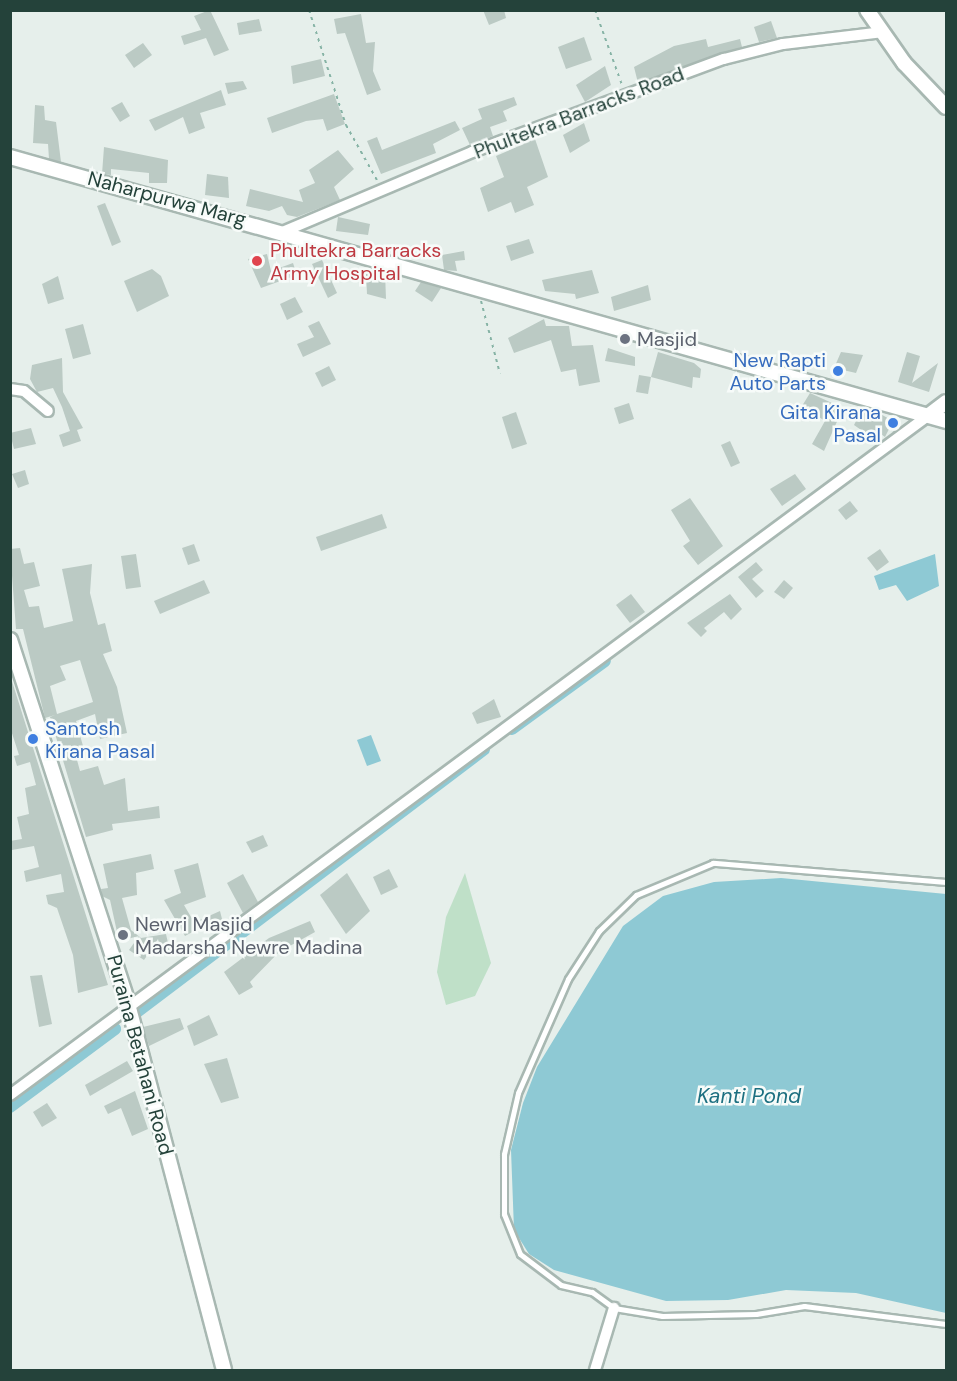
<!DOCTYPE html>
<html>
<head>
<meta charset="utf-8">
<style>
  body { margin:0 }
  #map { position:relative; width:957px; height:1381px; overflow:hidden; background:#e6efeb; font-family:"DM Sans",sans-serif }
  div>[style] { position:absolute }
  .green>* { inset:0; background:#bfe0c8 }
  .water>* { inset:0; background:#8ec9d4 }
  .canal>* { height:12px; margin:-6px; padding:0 6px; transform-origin:6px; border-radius:6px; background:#8ec9d4 }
  .building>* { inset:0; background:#bbcac4 }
  .path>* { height:2px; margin-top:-1px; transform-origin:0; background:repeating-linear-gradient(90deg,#86b3a5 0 3px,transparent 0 7.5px) }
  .roads { filter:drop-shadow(2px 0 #a8b8b2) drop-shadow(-2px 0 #a8b8b2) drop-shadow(0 2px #a8b8b2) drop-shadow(0 -2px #a8b8b2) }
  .lane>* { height:5px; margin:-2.5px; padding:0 2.5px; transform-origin:2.5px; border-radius:2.5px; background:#fff }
  .street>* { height:10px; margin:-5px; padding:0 5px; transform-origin:5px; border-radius:5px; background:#fff }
  .secondary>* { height:14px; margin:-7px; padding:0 7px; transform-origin:7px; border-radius:7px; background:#fff }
  .dots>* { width:16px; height:16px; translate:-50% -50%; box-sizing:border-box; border:3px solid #f7fbf9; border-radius:50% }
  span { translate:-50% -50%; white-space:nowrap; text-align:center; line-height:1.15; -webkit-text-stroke:5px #f7fbf9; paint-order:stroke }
  .street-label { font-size:20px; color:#24423a }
  .health-label { font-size:20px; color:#be3a42 }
  .left { translate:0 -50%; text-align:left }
  .worship-label { font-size:20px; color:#5b616d }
  .shop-label { font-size:20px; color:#366cbe }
  .right { translate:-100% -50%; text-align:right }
  .water-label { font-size:21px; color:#1c6f80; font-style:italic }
  .frame { position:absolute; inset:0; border:12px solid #24423a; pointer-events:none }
</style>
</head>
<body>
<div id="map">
  <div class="green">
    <div style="clip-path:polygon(465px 873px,491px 963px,475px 996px,446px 1005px,437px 972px,446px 917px)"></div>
  </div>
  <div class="water">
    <div style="clip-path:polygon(935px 554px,939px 586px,907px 601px,896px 585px,879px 590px,874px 576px)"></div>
    <div style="clip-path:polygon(371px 735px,381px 761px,367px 766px,357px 740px)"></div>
    <div style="clip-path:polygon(781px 878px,946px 894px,946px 1313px,856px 1293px,786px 1290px,728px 1300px,666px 1301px,554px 1270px,529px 1254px,514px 1230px,511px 1150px,523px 1103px,537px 1067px,623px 926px,663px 896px,714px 882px)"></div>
  </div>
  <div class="canal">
    <div style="left:512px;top:729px;width:115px;rotate:-36.2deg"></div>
    <div style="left:133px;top:1015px;width:440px;rotate:-37.1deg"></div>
    <div style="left:10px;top:1107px;width:131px;rotate:-36.6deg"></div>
  </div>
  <div class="building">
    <div style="clip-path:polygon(210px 10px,229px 50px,214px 56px,206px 38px,184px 45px,181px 36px,201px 30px,194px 16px)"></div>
    <div style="clip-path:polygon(483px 10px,504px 10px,506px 18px,489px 25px)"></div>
    <div style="clip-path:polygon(361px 14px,366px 43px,375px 42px,373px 71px,381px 90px,367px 95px,345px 33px,337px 34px,334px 19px)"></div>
    <div style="clip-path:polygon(259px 19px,262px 31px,239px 35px,237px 23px)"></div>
    <div style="clip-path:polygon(771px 21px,777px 38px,759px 42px,754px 27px)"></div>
    <div style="clip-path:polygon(584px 37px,592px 60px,566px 69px,558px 47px)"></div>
    <div style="clip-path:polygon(706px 39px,708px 47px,740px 39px,742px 47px,638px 83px,634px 67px,674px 46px)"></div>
    <div style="clip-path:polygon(143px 43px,152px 55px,134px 68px,125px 55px)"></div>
    <div style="clip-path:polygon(321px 59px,325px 76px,293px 84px,291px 66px)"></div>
    <div style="clip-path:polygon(605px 66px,611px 85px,585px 102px,576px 85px)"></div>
    <div style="clip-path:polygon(243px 81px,247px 89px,228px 94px,225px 83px)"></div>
    <div style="clip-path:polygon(221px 90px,226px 105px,200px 113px,205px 128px,189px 134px,183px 117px,155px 131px,149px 120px)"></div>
    <div style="clip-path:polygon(334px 94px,345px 124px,327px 131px,323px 119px,306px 121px,272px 133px,267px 118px)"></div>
    <div style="clip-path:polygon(514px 97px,517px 105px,503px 111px,507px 121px,490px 127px,493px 136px,470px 145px,462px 128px,482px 119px,478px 109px)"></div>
    <div style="clip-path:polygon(122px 102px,130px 116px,120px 122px,111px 108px)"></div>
    <div style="clip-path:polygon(35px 105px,44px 106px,45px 120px,56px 122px,61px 162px,49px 159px,48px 144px,33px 143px)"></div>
    <div style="clip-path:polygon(455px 121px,460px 130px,433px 144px,436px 153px,381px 174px,367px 141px,377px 137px,382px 150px)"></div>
    <div style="clip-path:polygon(584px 123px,590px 141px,570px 153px,563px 135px)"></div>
    <div style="clip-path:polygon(535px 139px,548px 177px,527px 187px,534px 205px,515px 213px,511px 202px,488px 212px,480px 188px,504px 177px,496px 156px)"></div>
    <div style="clip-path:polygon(104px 147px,168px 160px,167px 183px,149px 183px,149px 173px,111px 169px,111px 175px,102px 174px)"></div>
    <div style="clip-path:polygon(338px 150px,354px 169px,334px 187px,340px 200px,297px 217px,287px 215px,282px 206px,269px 211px,246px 206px,250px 189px,303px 202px,299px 190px,315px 183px,309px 170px)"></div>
    <div style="clip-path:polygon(207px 174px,228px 177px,229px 198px,205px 195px)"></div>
    <div style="clip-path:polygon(105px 203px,121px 242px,112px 246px,97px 206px)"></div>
    <div style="clip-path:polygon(338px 217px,370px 224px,368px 235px,336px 231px)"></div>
    <div style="clip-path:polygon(529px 239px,534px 253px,511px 261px,506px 246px)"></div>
    <div style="clip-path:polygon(464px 251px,465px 260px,455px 261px,457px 271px,444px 270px,442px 255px)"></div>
    <div style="clip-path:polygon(267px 254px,271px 271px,293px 263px,297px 275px,261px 288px,248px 259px)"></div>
    <div style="clip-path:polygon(322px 260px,337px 293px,328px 298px,312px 264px)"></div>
    <div style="clip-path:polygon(152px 269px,161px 276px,169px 296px,137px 312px,124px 281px)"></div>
    <div style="clip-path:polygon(375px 269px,385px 272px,386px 299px,367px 294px,366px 274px)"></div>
    <div style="clip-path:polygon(592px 270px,599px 293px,576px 299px,575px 294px,545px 291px,542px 280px)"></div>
    <div style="clip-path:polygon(58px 276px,64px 299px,48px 304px,42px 284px)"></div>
    <div style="clip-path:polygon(421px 282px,441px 288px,432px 302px,415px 291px)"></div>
    <div style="clip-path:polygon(648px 285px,651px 300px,614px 311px,611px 297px)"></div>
    <div style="clip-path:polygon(295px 297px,303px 312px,287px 320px,280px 304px)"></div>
    <div style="clip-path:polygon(544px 319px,546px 326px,569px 326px,572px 346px,593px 345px,600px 382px,579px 386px,576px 369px,561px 372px,551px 340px,514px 353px,508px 338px)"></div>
    <div style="clip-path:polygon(319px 321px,331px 344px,303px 357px,297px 344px,314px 337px,308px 326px)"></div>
    <div style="clip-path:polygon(83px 324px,91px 354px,73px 359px,65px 329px)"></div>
    <div style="clip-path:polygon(608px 348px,635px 357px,635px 366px,605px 361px)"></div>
    <div style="clip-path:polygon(658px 352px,694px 363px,701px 369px,700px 378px,693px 377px,692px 388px,651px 377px)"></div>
    <div style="clip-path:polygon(841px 352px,863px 355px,856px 373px,843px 370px,839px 379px,831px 375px)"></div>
    <div style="clip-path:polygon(907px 352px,920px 356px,912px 383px,938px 363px,929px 392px,898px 382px)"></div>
    <div style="clip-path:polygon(62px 358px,63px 392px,83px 428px,77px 430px,81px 441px,63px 447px,59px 435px,70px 431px,62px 407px,53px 388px,37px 392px,30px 379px,32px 365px)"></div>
    <div style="clip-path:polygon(329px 366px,336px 380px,322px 387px,315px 373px)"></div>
    <div style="clip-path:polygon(639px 375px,651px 377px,648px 394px,636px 392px)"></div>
    <div style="clip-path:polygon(810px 393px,843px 408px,824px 451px,812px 444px,825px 421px,802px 406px)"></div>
    <div style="clip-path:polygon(629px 403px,634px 419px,619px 424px,614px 408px)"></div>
    <div style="clip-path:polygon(862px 409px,877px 412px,898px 424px,894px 432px,889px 429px,885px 437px,878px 432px,874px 439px,854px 425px)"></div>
    <div style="clip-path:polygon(516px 412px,527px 444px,512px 449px,502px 417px)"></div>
    <div style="clip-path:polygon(31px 428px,36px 444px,14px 449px,10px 433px)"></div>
    <div style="clip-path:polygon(730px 441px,740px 463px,731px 467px,721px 445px)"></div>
    <div style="clip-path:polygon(25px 470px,29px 484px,18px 488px,12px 474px)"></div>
    <div style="clip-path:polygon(795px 474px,806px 489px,782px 506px,770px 489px)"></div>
    <div style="clip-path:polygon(690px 498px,723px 546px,698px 565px,683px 546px,690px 541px,671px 510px)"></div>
    <div style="clip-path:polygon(850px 501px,858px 511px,846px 520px,838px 510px)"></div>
    <div style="clip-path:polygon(382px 514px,387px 528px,321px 551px,316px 537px)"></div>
    <div style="clip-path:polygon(194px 544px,200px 561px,188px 565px,182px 548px)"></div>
    <div style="clip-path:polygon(evenodd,20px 548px,24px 564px,34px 562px,40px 586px,24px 590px,29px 607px,39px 606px,44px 628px,73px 621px,62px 569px,92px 564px,90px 593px,98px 625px,105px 623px,112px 651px,103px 654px,117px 687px,127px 733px,100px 739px,95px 714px,76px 721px,83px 746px,74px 749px,80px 771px,98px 766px,104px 785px,125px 778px,128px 811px,159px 806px,160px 818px,112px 824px,113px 830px,86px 837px,50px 717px,55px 715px,45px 718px,23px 629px,16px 629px,10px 549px,20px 548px,80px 660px,93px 702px,57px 714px,50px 686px,66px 680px,60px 666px,80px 660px)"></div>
    <div style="clip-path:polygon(880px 549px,889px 562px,877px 571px,867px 558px)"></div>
    <div style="clip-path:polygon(136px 554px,141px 587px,126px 589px,121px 556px)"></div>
    <div style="clip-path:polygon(756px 562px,763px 570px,752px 579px,764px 591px,756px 598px,738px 577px)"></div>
    <div style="clip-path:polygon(204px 580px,210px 593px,160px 614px,154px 601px)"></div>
    <div style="clip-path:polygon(784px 580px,793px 588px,784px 599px,774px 592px)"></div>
    <div style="clip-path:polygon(631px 594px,645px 612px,630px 623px,616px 605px)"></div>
    <div style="clip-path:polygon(730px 594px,742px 609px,731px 620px,724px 612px,704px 628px,707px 631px,701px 637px,687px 623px)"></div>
    <div style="clip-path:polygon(10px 675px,108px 985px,78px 993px,73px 955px,57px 908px,48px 904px,46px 895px,64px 892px,61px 874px,26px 882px,24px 871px,39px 867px,34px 846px,12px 850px,10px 841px,22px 839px,17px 817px,29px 814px,25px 788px,36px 785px,30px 762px,17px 766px,14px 756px,19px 755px,10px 727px)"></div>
    <div style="clip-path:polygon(494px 699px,501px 717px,477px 724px,472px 713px)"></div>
    <div style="clip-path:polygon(263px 835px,268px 846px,252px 853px,246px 842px)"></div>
    <div style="clip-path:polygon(151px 854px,154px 869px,136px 873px,137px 895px,122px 898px,131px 930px,141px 938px,166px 934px,170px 952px,162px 954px,158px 939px,144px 960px,129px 950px,139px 936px,119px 941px,110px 900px,102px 896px,101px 889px,108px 888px,103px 864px)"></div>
    <div style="clip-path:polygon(198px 863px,206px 897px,184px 905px,198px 929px,185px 936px,164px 900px,181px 893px,174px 870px)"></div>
    <div style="clip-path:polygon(389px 869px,398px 887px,381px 895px,373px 877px)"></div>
    <div style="clip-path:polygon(347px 873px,370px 911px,346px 934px,320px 895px)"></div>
    <div style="clip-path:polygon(243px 874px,258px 902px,243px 913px,227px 883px)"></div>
    <div style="clip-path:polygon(220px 911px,223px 923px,205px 931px,200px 920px)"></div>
    <div style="clip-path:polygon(310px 921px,315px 932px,279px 952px,250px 982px,253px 987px,239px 995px,224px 972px,269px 938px)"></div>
    <div style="clip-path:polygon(42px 975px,52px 1024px,39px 1027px,30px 976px)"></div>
    <div style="clip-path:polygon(209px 1015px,218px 1035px,194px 1046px,187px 1026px)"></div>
    <div style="clip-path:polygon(180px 1018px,184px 1029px,149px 1046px,143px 1027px)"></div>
    <div style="clip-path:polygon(227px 1058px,239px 1098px,221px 1103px,204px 1064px)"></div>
    <div style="clip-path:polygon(127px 1061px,133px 1071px,90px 1096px,85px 1085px)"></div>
    <div style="clip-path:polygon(135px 1091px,148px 1129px,132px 1136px,121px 1108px,108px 1114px,104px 1106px)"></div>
    <div style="clip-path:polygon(47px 1103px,57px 1118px,42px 1127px,33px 1112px)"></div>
  </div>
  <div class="path">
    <div style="left:309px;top:10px;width:121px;rotate:72.2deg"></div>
    <div style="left:346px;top:125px;width:63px;rotate:60.6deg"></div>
    <div style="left:595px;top:10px;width:80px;rotate:70.2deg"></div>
    <div style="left:481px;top:301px;width:75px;rotate:75.4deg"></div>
  </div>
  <div class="roads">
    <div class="lane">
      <div style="left:946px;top:882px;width:234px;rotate:-175.3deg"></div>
      <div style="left:713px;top:863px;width:83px;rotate:157.4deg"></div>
      <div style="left:636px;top:895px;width:52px;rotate:135.8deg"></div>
      <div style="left:599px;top:931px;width:57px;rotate:122.9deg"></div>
      <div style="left:568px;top:979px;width:124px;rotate:113.7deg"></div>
      <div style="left:518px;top:1093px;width:63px;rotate:102.9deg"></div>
      <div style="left:504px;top:1154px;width:60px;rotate:90deg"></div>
      <div style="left:504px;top:1214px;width:43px;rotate:68.2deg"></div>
      <div style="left:520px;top:1254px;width:51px;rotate:37.1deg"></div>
      <div style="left:561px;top:1285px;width:32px;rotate:13deg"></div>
      <div style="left:592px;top:1292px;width:27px;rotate:36deg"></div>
      <div style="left:614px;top:1308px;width:49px;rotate:9.5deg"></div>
      <div style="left:662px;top:1316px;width:94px;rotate:-1.2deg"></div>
      <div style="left:756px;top:1314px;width:49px;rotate:-9.5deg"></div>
      <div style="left:804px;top:1306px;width:143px;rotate:7.2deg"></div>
    </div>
    <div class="street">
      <div style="left:285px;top:231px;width:203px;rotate:-22.9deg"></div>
      <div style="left:472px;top:152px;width:269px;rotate:-20.3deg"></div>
      <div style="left:724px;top:59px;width:61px;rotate:-14.3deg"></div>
      <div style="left:783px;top:44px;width:101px;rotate:-6.8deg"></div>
      <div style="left:10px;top:389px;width:14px;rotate:8deg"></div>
      <div style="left:24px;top:391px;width:31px;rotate:40deg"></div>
      <div style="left:10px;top:1095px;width:1143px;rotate:-36.5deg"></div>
      <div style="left:595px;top:1370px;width:65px;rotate:-73deg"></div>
    </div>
    <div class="secondary">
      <div style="left:867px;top:10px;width:65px;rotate:55.1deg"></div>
      <div style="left:904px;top:63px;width:61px;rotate:46.3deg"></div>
      <div style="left:10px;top:157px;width:973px;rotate:15.75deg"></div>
      <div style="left:929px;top:415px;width:21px;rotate:-37deg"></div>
      <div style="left:10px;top:640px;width:383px;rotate:72deg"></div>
      <div style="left:128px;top:1004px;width:378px;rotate:75.3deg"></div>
    </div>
  </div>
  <div class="dots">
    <div style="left:257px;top:261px;background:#e0444e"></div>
    <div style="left:625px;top:339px;background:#6b7280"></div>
    <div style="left:838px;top:371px;background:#3f7fe0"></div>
    <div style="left:893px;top:423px;background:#3f7fe0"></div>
    <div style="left:33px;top:739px;background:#3f7fe0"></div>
    <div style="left:123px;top:935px;background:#6b7280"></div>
  </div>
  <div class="street-label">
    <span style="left:579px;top:113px;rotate:-21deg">Phultekra Barracks Road</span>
    <span style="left:167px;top:199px;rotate:15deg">Naharpurwa Marg</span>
    <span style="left:140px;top:1055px;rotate:75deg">Puraina Betahani Road</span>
  </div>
  <div class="health-label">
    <span class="left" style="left:270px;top:262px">Phultekra Barracks<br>Army Hospital</span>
  </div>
  <div class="worship-label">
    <span class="left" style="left:637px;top:339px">Masjid</span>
    <span class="left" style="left:135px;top:936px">Newri Masjid<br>Madarsha Newre Madina</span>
  </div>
  <div class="shop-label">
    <span class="right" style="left:826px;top:372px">New Rapti<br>Auto Parts</span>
    <span class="right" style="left:881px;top:424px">Gita Kirana<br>Pasal</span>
    <span class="left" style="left:45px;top:740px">Santosh<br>Kirana Pasal</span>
  </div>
  <div class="water-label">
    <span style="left:749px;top:1096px">Kanti Pond</span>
  </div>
  <div class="frame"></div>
</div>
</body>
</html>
